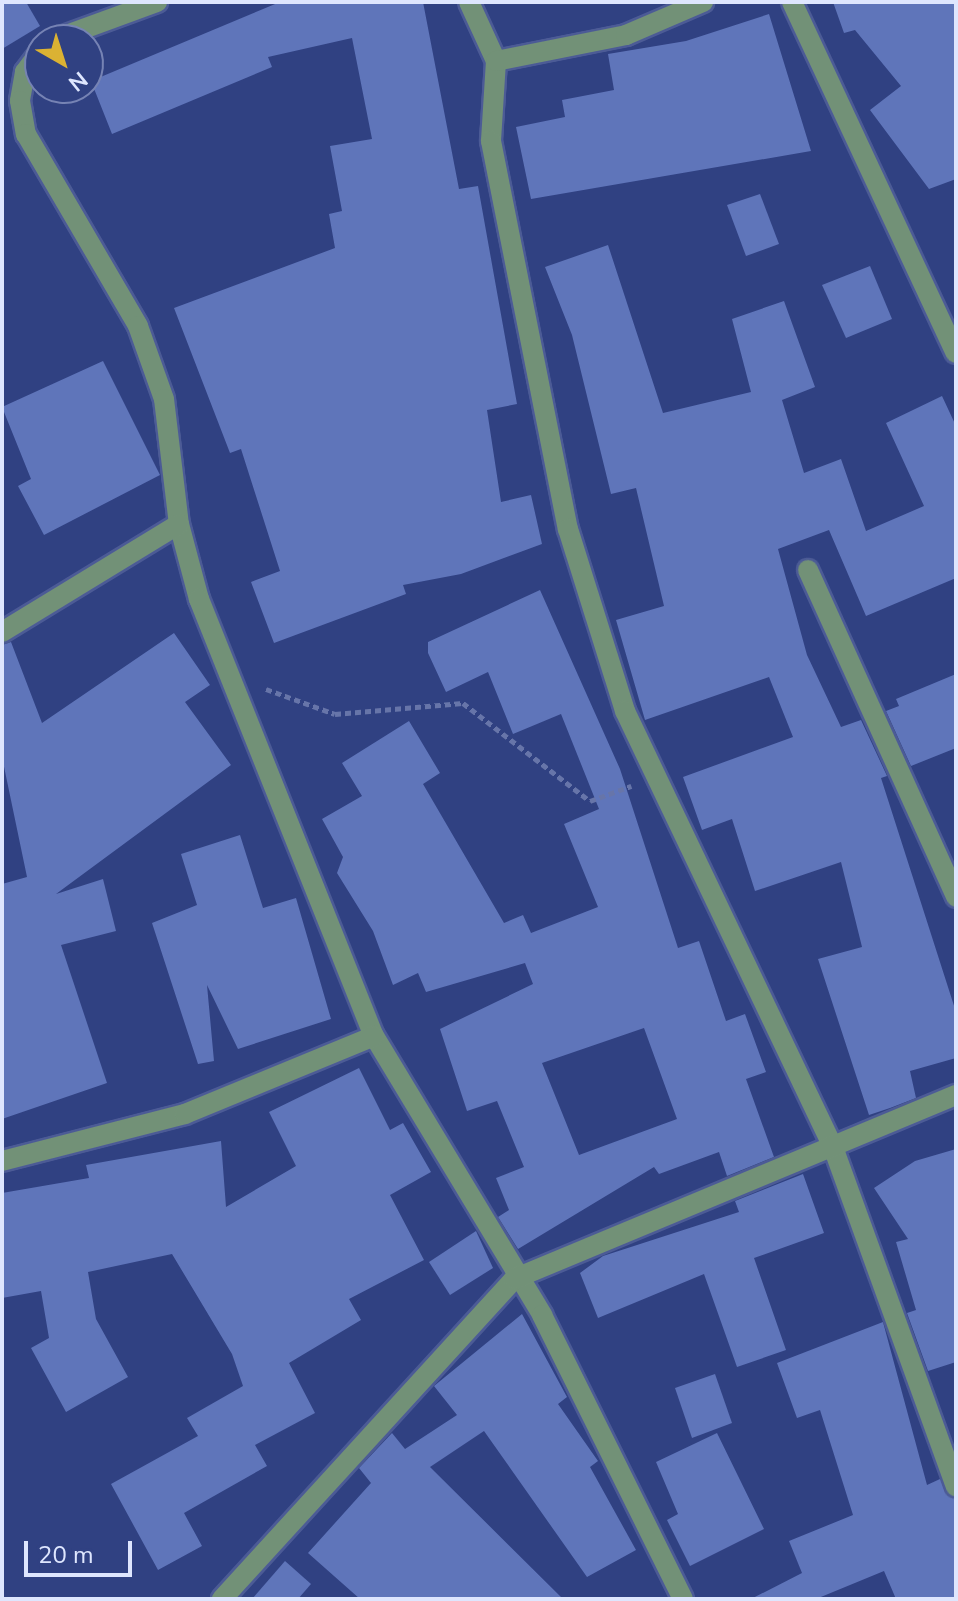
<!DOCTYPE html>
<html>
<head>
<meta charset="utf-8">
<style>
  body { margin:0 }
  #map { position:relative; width:958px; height:1601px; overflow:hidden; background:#304182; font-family:"Nunito Sans",sans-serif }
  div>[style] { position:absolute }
  .building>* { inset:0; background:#5f75ba }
  .path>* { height:5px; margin-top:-2.5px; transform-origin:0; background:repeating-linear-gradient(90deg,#6775a9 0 6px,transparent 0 10px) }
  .roads { filter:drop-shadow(2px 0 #4c5b96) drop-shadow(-2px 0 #4c5b96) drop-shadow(0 2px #4c5b96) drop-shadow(0 -2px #4c5b96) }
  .minor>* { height:20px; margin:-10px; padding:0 10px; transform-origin:10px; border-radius:10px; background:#729177 }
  span { translate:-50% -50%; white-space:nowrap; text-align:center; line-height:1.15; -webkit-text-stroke:6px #304182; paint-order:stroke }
  .frame { position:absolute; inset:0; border:4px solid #dee6fe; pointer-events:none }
  .north { position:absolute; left:24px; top:24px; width:80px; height:80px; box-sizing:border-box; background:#304182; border:2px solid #7683b4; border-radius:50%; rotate:141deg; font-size:22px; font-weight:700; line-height:32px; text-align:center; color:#dee6fe }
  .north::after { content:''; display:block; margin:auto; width:28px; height:36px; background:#dbb233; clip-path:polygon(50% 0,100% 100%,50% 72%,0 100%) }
  .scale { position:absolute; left:24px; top:1541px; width:108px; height:36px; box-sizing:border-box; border:4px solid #dee6fe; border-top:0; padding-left:10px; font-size:24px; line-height:28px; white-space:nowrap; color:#dee6fe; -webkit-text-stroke:6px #304182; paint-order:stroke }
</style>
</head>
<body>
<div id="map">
  <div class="building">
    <div style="clip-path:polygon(2px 2px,26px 2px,40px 26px,2px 49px)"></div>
    <div style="clip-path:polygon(280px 2px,423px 2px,459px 189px,478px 186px,517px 404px,487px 410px,501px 502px,531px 495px,542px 544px,461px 574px,403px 585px,406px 594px,274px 643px,251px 582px,280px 571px,241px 449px,230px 453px,174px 308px,335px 248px,329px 214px,342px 211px,330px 146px,372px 139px,352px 38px,268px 57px,272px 67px,112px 134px,91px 81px)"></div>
    <div style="clip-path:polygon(833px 2px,956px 2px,956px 179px,929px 189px,870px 110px,901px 86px,855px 30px,844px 33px)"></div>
    <div style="clip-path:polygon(769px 14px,811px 151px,531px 199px,516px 127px,565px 117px,562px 100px,614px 90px,608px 54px,686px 41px)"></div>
    <div style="clip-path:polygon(760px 194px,779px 244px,746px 256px,727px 205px)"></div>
    <div style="clip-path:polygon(608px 245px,663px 413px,751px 392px,732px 319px,784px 301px,815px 387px,782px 400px,804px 473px,841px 459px,866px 531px,924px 506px,886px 423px,942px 396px,956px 426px,956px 578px,866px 616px,829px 530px,778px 549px,807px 655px,841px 727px,861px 720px,887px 776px,881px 778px,956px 1012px,956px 1058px,910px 1071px,916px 1098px,890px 1108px,869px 1115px,818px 959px,862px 947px,841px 862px,755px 891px,732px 819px,702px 830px,683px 777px,793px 737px,769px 677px,645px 720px,616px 620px,664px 606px,636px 488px,611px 494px,572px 335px,545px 267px)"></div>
    <div style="clip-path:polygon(870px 266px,892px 319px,846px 338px,822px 285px)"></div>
    <div style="clip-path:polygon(103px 361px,160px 475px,44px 535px,18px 486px,31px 479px,2px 407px)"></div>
    <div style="clip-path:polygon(evenodd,540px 590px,620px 769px,678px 948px,699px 941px,726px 1021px,745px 1014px,766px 1072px,746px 1079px,774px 1157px,727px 1176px,719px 1152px,659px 1174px,654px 1167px,518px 1249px,498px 1217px,509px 1210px,496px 1178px,524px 1167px,497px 1101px,467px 1111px,440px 1029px,533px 984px,525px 963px,426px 992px,418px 973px,393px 985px,373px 931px,337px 873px,343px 857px,322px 819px,362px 796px,342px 763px,409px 721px,440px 773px,423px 784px,504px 923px,523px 915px,531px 933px,598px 907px,564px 824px,599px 809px,561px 714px,513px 734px,488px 672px,446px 692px,428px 653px,428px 642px,540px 590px,644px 1028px,677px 1119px,579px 1155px,542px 1063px,644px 1028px)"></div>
    <div style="clip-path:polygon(174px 633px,210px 685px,185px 702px,231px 765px,56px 894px,103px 879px,116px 931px,61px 945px,107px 1083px,2px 1119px,2px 884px,27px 877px,2px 757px,2px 645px,11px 642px,42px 723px)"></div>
    <div style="clip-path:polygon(956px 674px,956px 748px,911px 766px,886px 711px,899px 706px,896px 699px)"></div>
    <div style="clip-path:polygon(240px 835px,263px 908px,296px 898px,331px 1019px,238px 1049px,207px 985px,214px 1061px,198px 1064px,152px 923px,197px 905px,181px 854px)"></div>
    <div style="clip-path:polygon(359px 1068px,390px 1130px,403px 1123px,431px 1172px,390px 1195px,424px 1260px,349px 1299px,361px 1320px,289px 1363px,315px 1413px,255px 1445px,267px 1466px,184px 1513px,202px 1546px,158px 1570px,111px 1484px,198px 1436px,187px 1418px,243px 1386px,232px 1354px,172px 1254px,88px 1272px,96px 1319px,128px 1377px,66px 1412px,31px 1348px,49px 1338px,41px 1291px,2px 1298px,2px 1193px,89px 1178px,86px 1165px,221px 1141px,226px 1207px,296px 1166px,269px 1112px)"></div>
    <div style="clip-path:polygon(956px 1149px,956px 1362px,928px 1371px,907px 1313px,916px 1310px,896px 1242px,908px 1239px,874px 1188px,915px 1161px)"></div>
    <div style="clip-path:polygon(803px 1174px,824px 1233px,754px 1258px,786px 1350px,737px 1367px,704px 1274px,598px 1318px,580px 1273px,603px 1256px,739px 1212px,735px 1201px)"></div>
    <div style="clip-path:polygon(476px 1231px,493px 1268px,450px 1295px,429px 1262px)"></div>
    <div style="clip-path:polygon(522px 1314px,567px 1397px,558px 1404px,598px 1461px,590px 1467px,636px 1550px,587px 1577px,484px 1431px,430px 1467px,563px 1599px,360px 1599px,308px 1553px,371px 1483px,359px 1468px,392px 1433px,405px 1449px,457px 1415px,434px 1386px)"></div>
    <div style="clip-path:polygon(883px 1322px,927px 1485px,940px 1479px,956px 1499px,956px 1599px,896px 1599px,884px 1571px,816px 1599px,751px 1599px,802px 1573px,789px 1541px,853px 1515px,820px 1410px,797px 1418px,777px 1363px)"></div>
    <div style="clip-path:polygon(715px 1374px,732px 1423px,692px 1438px,675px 1388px)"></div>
    <div style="clip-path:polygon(717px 1433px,764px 1529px,690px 1566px,667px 1520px,678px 1514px,656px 1462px)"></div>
    <div style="clip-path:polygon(285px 1561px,311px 1584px,298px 1599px,252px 1599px)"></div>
  </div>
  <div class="path">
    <div style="left:266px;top:689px;width:73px;rotate:19.9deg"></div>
    <div style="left:335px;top:714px;width:128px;rotate:-4.9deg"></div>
    <div style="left:463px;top:703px;width:160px;rotate:37.7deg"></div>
    <div style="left:590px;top:801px;width:44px;rotate:-20.1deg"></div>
  </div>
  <div class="roads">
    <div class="minor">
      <div style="left:469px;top:2px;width:65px;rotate:65.4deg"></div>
      <div style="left:496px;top:61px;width:80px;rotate:93.6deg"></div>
      <div style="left:491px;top:141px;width:396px;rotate:78.8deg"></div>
      <div style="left:568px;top:529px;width:191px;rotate:72.6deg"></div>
      <div style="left:625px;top:711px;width:483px;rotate:64.5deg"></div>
      <div style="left:833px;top:1147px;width:361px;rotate:70.1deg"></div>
      <div style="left:792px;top:2px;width:387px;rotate:65deg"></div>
      <div style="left:53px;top:40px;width:111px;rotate:-20.1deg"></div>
      <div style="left:40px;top:52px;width:25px;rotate:127deg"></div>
      <div style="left:25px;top:72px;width:29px;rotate:100deg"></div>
      <div style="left:20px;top:101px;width:34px;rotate:80deg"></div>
      <div style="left:26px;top:134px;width:222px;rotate:59.7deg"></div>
      <div style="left:138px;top:326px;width:77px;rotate:70.4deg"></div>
      <div style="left:164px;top:399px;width:126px;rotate:83.2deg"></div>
      <div style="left:179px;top:524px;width:78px;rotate:75.1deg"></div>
      <div style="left:199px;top:599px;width:471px;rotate:68.2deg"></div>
      <div style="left:374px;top:1036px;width:326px;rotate:58.9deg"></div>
      <div style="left:542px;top:1315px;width:317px;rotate:63.6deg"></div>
      <div style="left:496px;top:61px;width:133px;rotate:-11.3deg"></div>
      <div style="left:626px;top:35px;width:84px;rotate:-23.2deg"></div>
      <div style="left:808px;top:570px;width:359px;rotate:65.6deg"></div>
      <div style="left:2px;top:632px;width:207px;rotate:-31.4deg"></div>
      <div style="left:2px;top:1161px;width:189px;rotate:-14.4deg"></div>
      <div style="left:185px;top:1114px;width:204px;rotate:-22.4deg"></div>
      <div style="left:222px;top:1599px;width:433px;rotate:-47.6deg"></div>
      <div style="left:514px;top:1279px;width:479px;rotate:-22.6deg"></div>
    </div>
  </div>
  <div class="frame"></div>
  <div class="north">N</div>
  <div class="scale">20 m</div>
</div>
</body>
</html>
